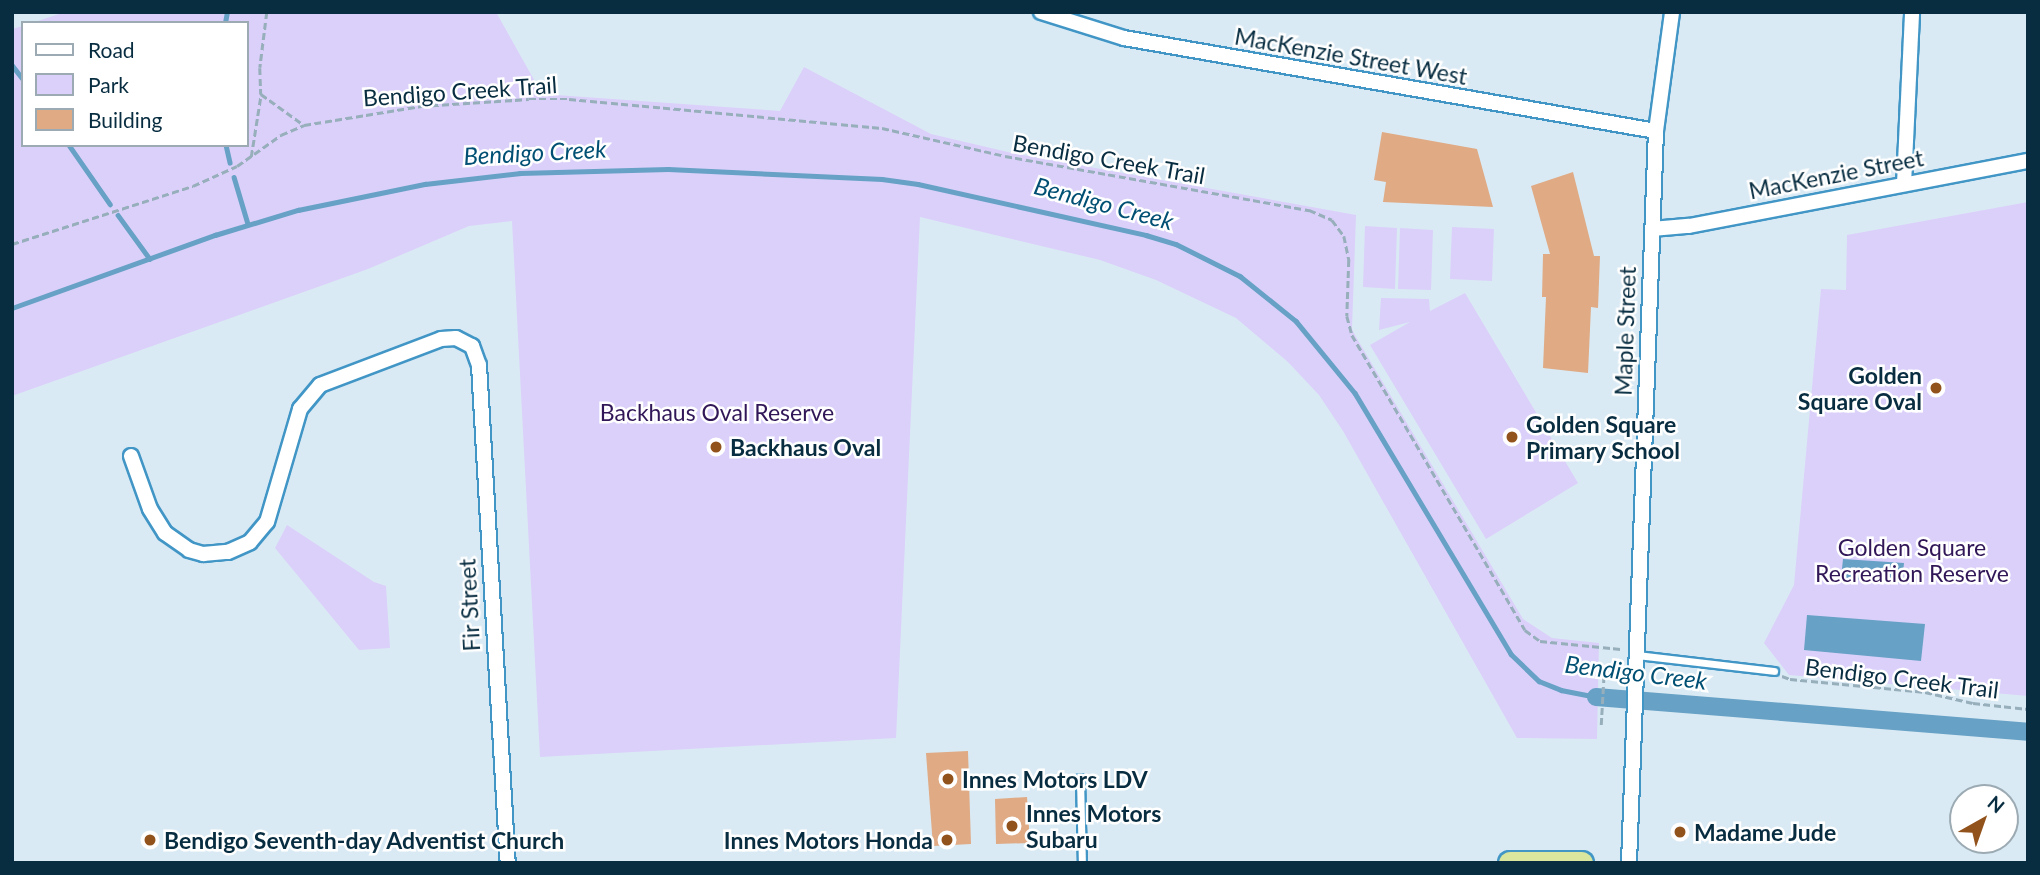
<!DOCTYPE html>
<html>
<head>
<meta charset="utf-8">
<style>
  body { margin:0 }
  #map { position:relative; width:2040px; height:875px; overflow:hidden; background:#daeaf4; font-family:Lato,sans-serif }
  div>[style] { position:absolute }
  .green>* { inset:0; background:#dbd0fa }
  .water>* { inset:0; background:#67a1c5 }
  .stream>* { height:4.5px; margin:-2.25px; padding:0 2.25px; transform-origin:2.25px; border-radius:2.25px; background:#67a1c5 }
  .canal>* { height:18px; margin:-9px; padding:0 9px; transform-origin:9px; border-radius:9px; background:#67a1c5 }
  .building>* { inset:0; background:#dfaa84 }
  .path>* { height:2.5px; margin-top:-1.25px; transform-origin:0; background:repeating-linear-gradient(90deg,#97aebb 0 7px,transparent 0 10.5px) }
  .roads { filter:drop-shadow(2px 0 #4196c6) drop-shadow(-2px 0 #4196c6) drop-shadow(0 2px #4196c6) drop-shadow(0 -2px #4196c6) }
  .service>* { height:7px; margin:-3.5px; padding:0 3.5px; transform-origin:3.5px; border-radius:3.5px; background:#fff }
  .minor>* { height:14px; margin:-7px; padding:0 7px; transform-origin:7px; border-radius:7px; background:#fff }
  .trunk>* { height:23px; margin:-11.5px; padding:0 11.5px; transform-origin:11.5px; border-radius:11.5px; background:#dae69e }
  .dots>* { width:19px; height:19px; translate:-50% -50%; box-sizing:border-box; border:4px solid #fff; border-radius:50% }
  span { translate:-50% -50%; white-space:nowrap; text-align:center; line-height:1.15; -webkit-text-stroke:5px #fff; paint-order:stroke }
  .street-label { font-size:23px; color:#082d41 }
  .poi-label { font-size:23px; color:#082d41; font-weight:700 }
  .right { translate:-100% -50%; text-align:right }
  .left { translate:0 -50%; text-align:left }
  .park-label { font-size:23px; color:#311758 }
  .water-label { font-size:24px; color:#015074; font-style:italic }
  .frame { position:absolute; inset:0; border:14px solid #082d41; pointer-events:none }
  .legend { position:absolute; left:21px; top:21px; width:228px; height:126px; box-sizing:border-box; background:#fff; border:2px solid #9cabb3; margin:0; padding:9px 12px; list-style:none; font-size:21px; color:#082d41 }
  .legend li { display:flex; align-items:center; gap:14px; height:35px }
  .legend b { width:35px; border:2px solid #9cabb3 }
  .north { position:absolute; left:1949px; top:784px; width:70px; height:70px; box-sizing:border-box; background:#fff; border:2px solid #9cabb3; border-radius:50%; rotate:40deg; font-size:19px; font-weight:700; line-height:28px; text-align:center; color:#082d41 }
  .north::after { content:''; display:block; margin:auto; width:24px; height:32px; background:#92521b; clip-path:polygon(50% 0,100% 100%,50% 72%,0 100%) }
</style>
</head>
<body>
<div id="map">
  <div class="green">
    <div style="clip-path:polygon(65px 12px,496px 12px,542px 94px,780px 111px,804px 67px,931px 134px,1012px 153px,1356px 215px,1352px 329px,1356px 337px,1523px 619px,1552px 638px,1599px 643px,1597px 739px,1517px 738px,1343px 431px,1319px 395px,1288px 362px,1236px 318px,1156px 280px,1100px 260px,920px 217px,896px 738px,540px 757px,512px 221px,469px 226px,368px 269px,12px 396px,12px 29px,23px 26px,23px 145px,247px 145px,247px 23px,32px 23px)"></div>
    <div style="clip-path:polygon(2028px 202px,2028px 696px,1789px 675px,1764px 643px,1794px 585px,1821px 289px,1846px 290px,1847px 235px)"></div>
    <div style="clip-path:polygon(1365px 226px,1397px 228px,1395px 289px,1363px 287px)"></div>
    <div style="clip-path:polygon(1452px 227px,1494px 229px,1492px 281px,1450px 279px)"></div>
    <div style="clip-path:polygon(1400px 228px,1433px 230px,1431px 290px,1398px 289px)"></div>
    <div style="clip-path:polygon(1465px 293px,1578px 483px,1486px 539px,1370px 345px,1410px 322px,1379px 330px,1381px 298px,1429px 299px,1430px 311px)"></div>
    <div style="clip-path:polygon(287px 525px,374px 582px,386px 586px,390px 648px,359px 650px,275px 548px)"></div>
  </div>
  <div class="water">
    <div style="clip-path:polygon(1843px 559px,1904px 563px,1902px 583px,1841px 578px)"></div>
    <div style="clip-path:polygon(1807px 615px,1925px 624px,1921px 661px,1804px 650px)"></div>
  </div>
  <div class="stream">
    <div style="left:225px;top:23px;width:11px;rotate:-80deg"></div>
    <div style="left:12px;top:65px;width:18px;rotate:52deg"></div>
    <div style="left:69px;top:145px;width:72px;rotate:55.2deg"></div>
    <div style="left:226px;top:145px;width:18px;rotate:77deg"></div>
    <div style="left:234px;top:177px;width:49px;rotate:73.4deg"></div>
    <div style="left:118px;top:215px;width:54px;rotate:54deg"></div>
    <div style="left:12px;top:308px;width:216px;rotate:-19.8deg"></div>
    <div style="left:215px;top:235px;width:87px;rotate:-16.8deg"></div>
    <div style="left:298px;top:210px;width:130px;rotate:-11.6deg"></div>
    <div style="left:425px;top:184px;width:96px;rotate:-6.6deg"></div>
    <div style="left:520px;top:173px;width:148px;rotate:-1.5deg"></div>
    <div style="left:668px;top:169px;width:214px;rotate:2.7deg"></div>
    <div style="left:882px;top:179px;width:36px;rotate:8deg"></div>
    <div style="left:918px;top:184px;width:234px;rotate:12.6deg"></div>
    <div style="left:1146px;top:235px;width:31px;rotate:17deg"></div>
    <div style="left:1176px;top:244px;width:72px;rotate:26.6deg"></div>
    <div style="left:1240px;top:276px;width:72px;rotate:38.8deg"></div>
    <div style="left:1296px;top:321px;width:93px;rotate:50.7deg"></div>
    <div style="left:1355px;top:393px;width:304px;rotate:59.1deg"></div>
    <div style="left:1511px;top:654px;width:39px;rotate:44deg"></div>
    <div style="left:1539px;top:681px;width:24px;rotate:22deg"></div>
    <div style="left:1561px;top:690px;width:36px;rotate:11deg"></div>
  </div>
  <div class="canal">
    <div style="left:1596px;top:697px;width:433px;rotate:4.6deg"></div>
  </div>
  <div class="building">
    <div style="clip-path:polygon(1382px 132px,1477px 149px,1493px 207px,1383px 202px,1386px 182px,1374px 180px)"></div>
    <div style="clip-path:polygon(1573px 172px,1594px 256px,1600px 256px,1598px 308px,1591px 307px,1588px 373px,1543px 368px,1546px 297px,1542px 297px,1543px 254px,1550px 254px,1531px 186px)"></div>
    <div style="clip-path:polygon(968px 751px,971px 844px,933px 846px,926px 753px)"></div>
    <div style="clip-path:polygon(1027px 797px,1030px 843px,996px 844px,995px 799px)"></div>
  </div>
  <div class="path">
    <div style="left:267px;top:12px;width:56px;rotate:97.1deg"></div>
    <div style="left:260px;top:68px;width:26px;rotate:88deg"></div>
    <div style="left:261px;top:94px;width:53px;rotate:35.8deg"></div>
    <div style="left:251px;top:157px;width:64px;rotate:-81deg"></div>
    <div style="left:12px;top:244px;width:190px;rotate:-17.8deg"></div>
    <div style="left:193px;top:186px;width:48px;rotate:-24.4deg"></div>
    <div style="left:237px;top:166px;width:54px;rotate:-35.2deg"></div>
    <div style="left:281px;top:135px;width:25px;rotate:-23deg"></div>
    <div style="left:304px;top:125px;width:119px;rotate:-9.2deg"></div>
    <div style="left:421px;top:106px;width:108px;rotate:-3.7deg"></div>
    <div style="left:529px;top:99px;width:40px"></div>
    <div style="left:569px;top:99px;width:314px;rotate:5.3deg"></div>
    <div style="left:882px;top:128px;width:126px;rotate:12.8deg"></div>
    <div style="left:1005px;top:156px;width:309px;rotate:10.1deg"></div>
    <div style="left:1309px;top:210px;width:25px;rotate:23deg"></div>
    <div style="left:1332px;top:220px;width:20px;rotate:53deg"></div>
    <div style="left:1344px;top:236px;width:25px;rotate:78deg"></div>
    <div style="left:1349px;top:260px;width:56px;rotate:92deg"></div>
    <div style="left:1347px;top:316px;width:20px;rotate:75deg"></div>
    <div style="left:1352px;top:335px;width:342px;rotate:59.6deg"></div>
    <div style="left:1525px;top:630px;width:19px;rotate:36deg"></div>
    <div style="left:1540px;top:641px;width:81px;rotate:5.6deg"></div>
    <div style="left:1782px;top:676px;width:9px;rotate:21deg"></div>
    <div style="left:1790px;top:679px;width:136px;rotate:5.5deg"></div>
    <div style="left:1925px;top:692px;width:49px;rotate:12.9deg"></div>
    <div style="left:1973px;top:703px;width:55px;rotate:6.2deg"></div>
    <div style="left:1601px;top:725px;width:54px;rotate:-86.8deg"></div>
  </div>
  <div class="roads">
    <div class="service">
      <div style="left:1636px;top:655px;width:139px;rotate:6.6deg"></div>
      <div style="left:1080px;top:778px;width:85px;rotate:88.7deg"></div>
    </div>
    <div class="minor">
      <div style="left:1041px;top:12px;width:87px;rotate:17.4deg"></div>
      <div style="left:1124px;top:38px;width:540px;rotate:9.92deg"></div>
      <div style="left:1904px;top:184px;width:172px;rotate:-87.3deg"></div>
      <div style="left:1652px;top:229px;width:37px;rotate:-5deg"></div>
      <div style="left:1689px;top:226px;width:345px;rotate:-10.9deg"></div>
      <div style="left:131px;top:456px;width:56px;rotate:70.3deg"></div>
      <div style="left:150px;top:509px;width:28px;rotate:58deg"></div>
      <div style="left:165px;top:533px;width:29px;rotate:35deg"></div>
      <div style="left:189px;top:550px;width:15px;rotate:16deg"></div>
      <div style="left:203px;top:554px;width:25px;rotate:-5deg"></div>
      <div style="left:228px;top:552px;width:24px;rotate:-24deg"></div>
      <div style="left:250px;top:542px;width:26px;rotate:-50deg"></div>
      <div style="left:267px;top:522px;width:118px;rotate:-73.7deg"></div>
      <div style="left:300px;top:409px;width:31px;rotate:-50deg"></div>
      <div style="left:320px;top:385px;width:129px;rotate:-20.8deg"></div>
      <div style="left:441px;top:339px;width:15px;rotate:-4deg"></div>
      <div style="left:456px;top:338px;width:18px;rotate:27deg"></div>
      <div style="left:472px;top:346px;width:20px;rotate:70deg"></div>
      <div style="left:479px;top:365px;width:499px;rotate:86.7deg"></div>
      <div style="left:1629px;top:863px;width:732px;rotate:-87.89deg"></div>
      <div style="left:1656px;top:131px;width:120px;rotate:-82.3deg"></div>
    </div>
    <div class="trunk">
      <div style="left:1510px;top:863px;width:71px"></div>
    </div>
  </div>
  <div class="dots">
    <div style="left:1936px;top:388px;background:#92521b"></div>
    <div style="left:1512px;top:437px;background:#92521b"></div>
    <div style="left:716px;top:447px;background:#92521b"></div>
    <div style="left:948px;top:779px;background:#92521b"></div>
    <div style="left:1012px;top:826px;background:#92521b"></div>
    <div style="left:1680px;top:832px;background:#92521b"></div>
    <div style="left:150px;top:840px;background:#92521b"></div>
    <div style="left:947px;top:840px;background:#92521b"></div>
  </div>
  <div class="street-label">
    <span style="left:1351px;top:56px;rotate:10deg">MacKenzie Street West</span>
    <span style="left:460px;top:91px;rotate:-4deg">Bendigo Creek Trail</span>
    <span style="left:1109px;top:159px;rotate:10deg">Bendigo Creek Trail</span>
    <span style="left:1836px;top:174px;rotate:-11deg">MacKenzie Street</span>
    <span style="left:1625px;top:331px;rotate:-88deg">Maple Street</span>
    <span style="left:469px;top:605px;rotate:-93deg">Fir Street</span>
    <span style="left:1902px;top:678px;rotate:7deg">Bendigo Creek Trail</span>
  </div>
  <div class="poi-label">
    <span class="right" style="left:1922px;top:388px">Golden<br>Square Oval</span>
    <span class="left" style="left:1526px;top:437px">Golden Square<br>Primary School</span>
    <span class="left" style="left:730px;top:447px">Backhaus Oval</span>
    <span class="left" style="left:962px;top:779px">Innes Motors LDV</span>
    <span class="left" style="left:1026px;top:826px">Innes Motors<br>Subaru</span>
    <span class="left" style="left:1694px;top:832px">Madame Jude</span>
    <span class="left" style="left:164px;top:840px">Bendigo Seventh-day Adventist Church</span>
    <span class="right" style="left:933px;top:840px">Innes Motors Honda</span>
  </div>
  <div class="park-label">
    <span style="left:717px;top:412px">Backhaus Oval Reserve</span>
    <span style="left:1912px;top:560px">Golden Square<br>Recreation Reserve</span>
  </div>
  <div class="water-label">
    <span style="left:535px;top:152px;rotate:-3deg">Bendigo Creek</span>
    <span style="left:1104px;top:203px;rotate:15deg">Bendigo Creek</span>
    <span style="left:1636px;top:672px;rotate:7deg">Bendigo Creek</span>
  </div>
  <div class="frame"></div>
  <ul class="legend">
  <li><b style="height:9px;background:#fff"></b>Road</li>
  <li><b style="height:19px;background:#dbd0fa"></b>Park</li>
  <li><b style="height:19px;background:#dfaa84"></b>Building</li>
  </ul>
  <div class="north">N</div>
</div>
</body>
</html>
